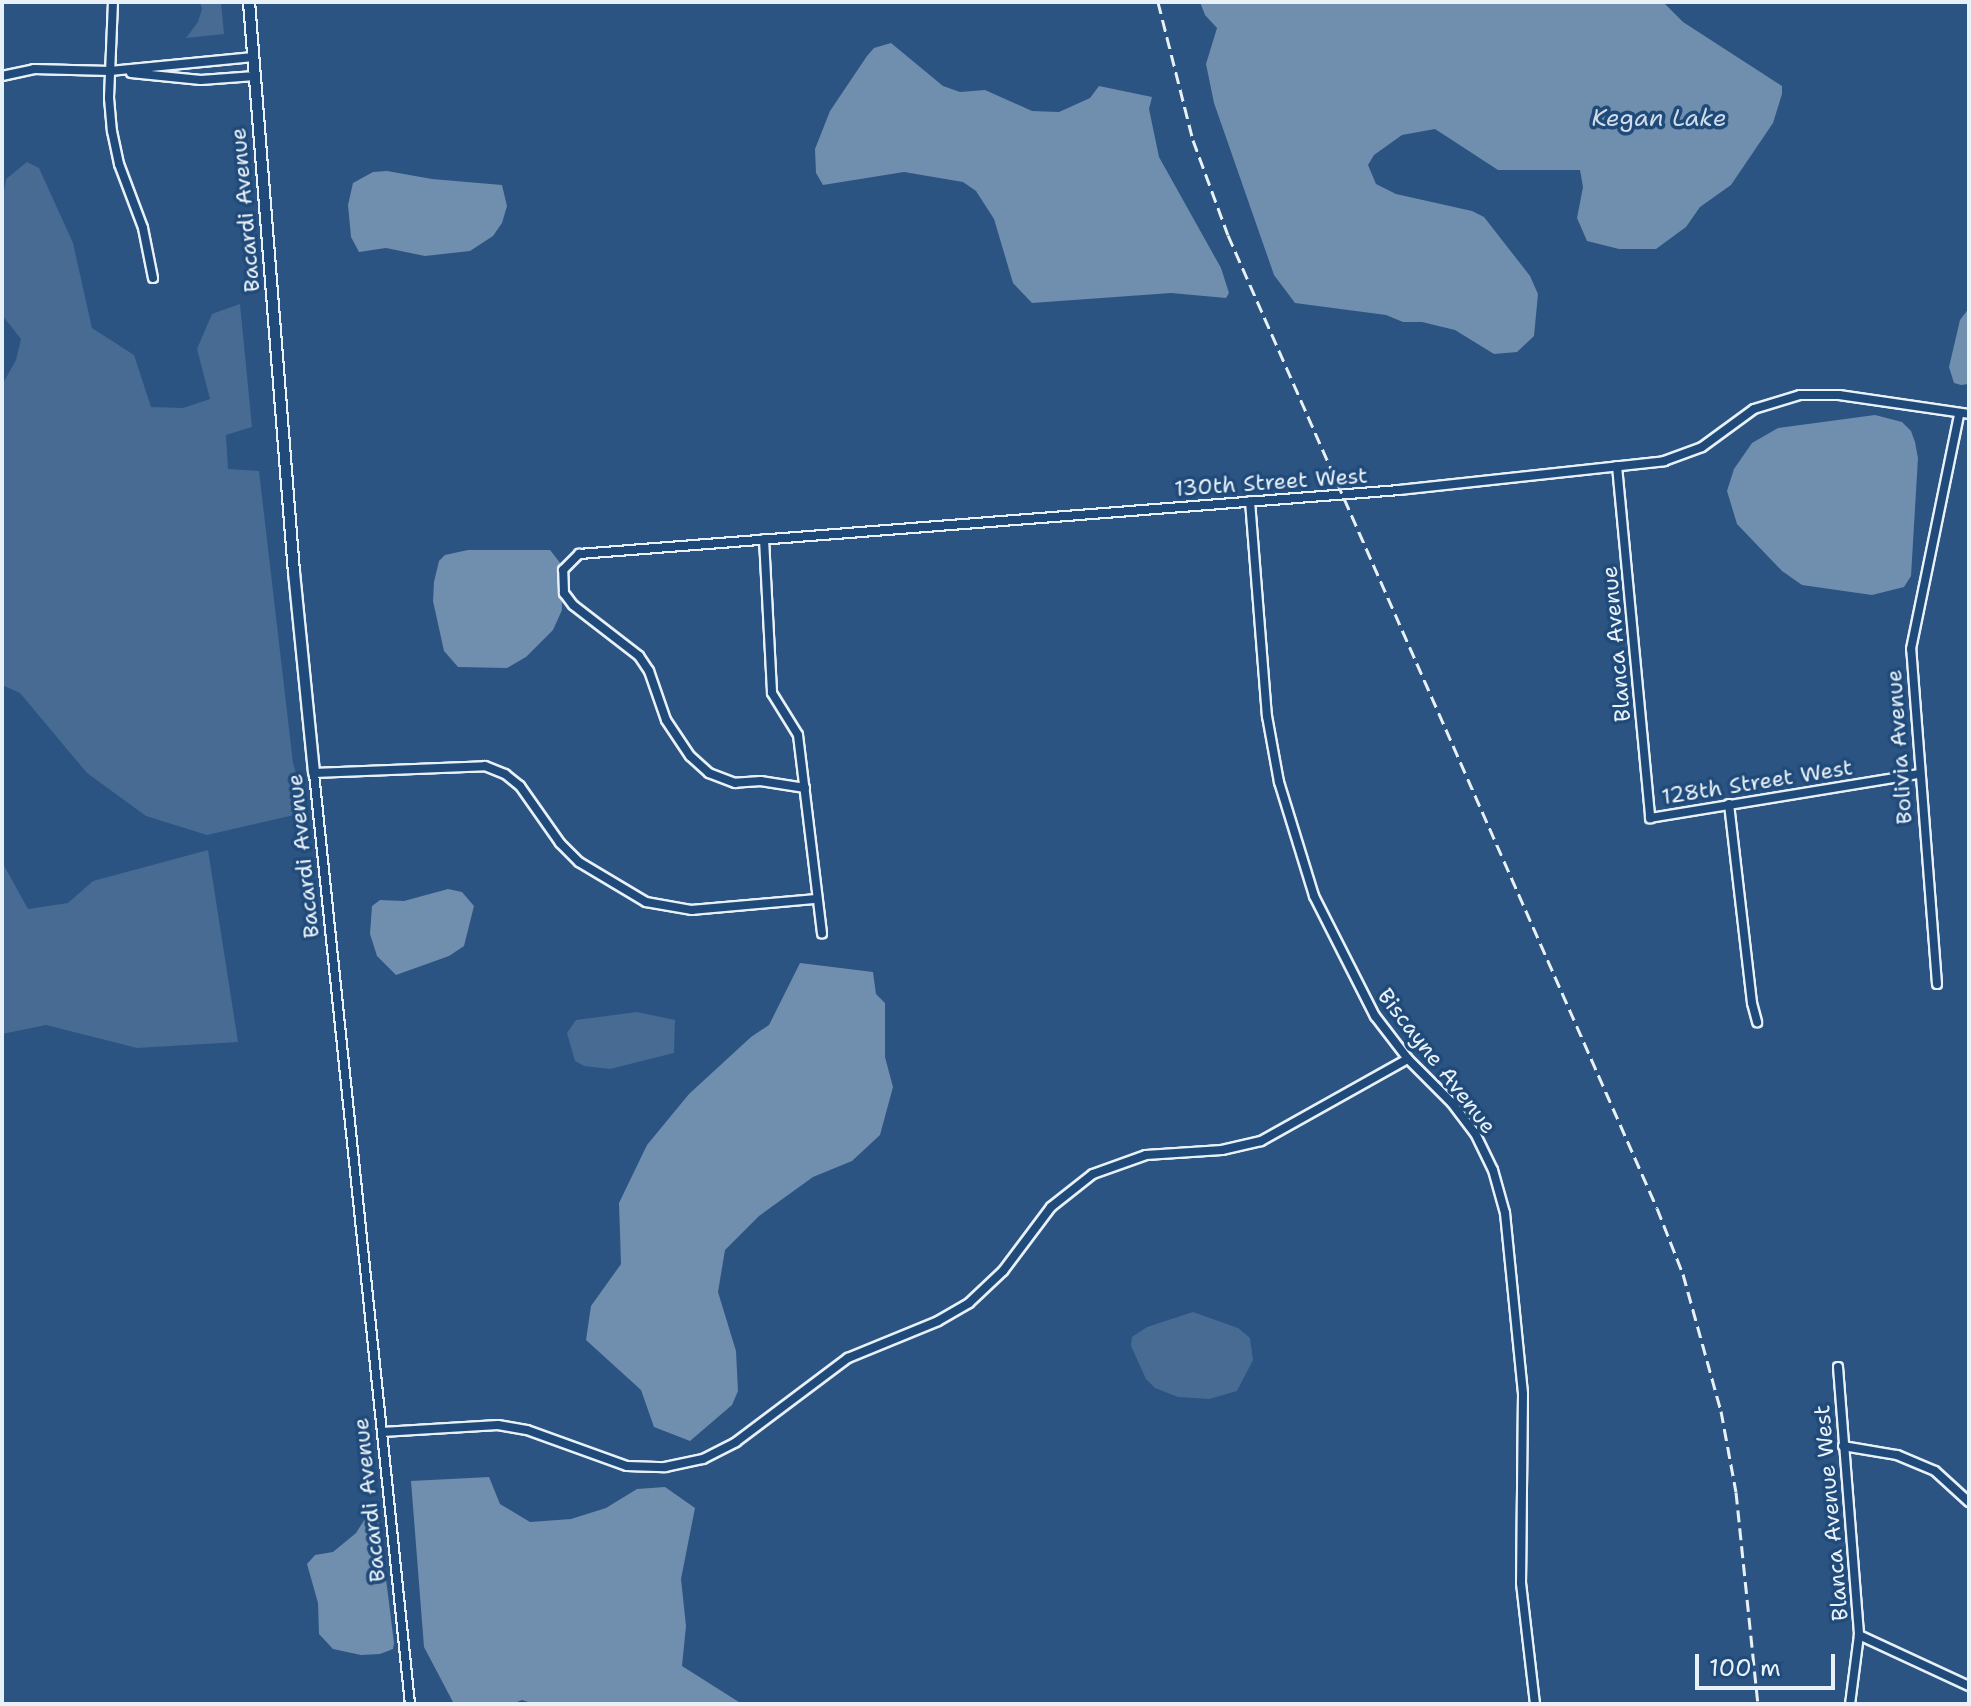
<!DOCTYPE html>
<html>
<head>
<meta charset="utf-8">
<style>
  body { margin:0 }
  #map { position:relative; width:1971px; height:1706px; overflow:hidden; background:#2b5482; font-family:"Shantell Sans",sans-serif }
  div>[style] { position:absolute }
  .green>* { inset:0; background:#476b93 }
  .water>* { inset:0; background:#708ead }
  .roads { filter:drop-shadow(2px 0 #e8f1f8) drop-shadow(-2px 0 #e8f1f8) drop-shadow(0 2px #e8f1f8) drop-shadow(0 -2px #e8f1f8) }
  .minor>* { height:8px; margin:-4px; padding:0 4px; transform-origin:4px; border-radius:4px; background:#1f4a7a }
  .tertiary>* { height:10px; margin:-5px; padding:0 5px; transform-origin:5px; border-radius:5px; background:#1f4a7a }
  .rail>* { height:3px; margin-top:-1.5px; transform-origin:0; background:repeating-linear-gradient(90deg,#e8f1f8 0 12px,transparent 0 18px) }
  span { translate:-50% -50%; white-space:nowrap; text-align:center; line-height:1.15; -webkit-text-stroke:7px #1f4a7a; paint-order:stroke }
  .street-label { font-size:22px; color:#e8f1f8 }
  .water-label { font-size:24px; color:#d0dde9; font-style:italic }
  .frame { position:absolute; inset:0; border:4px solid #e8f1f8; pointer-events:none }
  .scale { position:absolute; left:1695px; top:1654px; width:140px; height:36px; box-sizing:border-box; border:4px solid #e8f1f8; border-top:0; padding-left:10px; font-size:24px; line-height:28px; white-space:nowrap; color:#e8f1f8; -webkit-text-stroke:6px #1f4a7a; paint-order:stroke }
</style>
</head>
<body>
<div id="map">
  <div class="green">
    <div style="clip-path:polygon(200px 2px,221px 2px,224px 34px,186px 38px,198px 22px,202px 9px)"></div>
    <div style="clip-path:polygon(27px 162px,39px 168px,73px 243px,92px 328px,134px 355px,151px 407px,183px 408px,210px 399px,197px 349px,212px 314px,240px 304px,252px 427px,226px 435px,228px 469px,259px 471px,293px 763px,307px 812px,207px 835px,146px 816px,87px 773px,20px 693px,2px 685px,2px 385px,16px 360px,21px 339px,2px 315px,2px 203px,6px 179px)"></div>
    <div style="clip-path:polygon(208px 850px,238px 1042px,137px 1048px,46px 1025px,2px 1034px,2px 862px,28px 909px,68px 903px,93px 881px)"></div>
    <div style="clip-path:polygon(637px 1012px,675px 1020px,674px 1053px,610px 1069px,584px 1066px,575px 1061px,567px 1033px,576px 1020px)"></div>
    <div style="clip-path:polygon(1193px 1312px,1238px 1328px,1250px 1338px,1253px 1360px,1237px 1391px,1209px 1399px,1178px 1397px,1155px 1388px,1146px 1379px,1131px 1346px,1132px 1337px,1147px 1327px)"></div>
  </div>
  <div class="water">
    <div style="clip-path:polygon(1200px 2px,1663px 2px,1683px 22px,1782px 86px,1782px 94px,1773px 123px,1731px 185px,1700px 207px,1686px 227px,1656px 249px,1619px 249px,1587px 241px,1577px 218px,1583px 187px,1580px 170px,1498px 170px,1435px 129px,1402px 135px,1374px 155px,1368px 165px,1376px 184px,1396px 194px,1472px 211px,1484px 217px,1530px 276px,1538px 294px,1534px 336px,1517px 352px,1494px 354px,1455px 330px,1422px 322px,1403px 322px,1386px 315px,1295px 303px,1274px 275px,1214px 103px,1206px 64px,1217px 28px,1205px 15px)"></div>
    <div style="clip-path:polygon(891px 43px,943px 86px,960px 92px,985px 90px,1032px 111px,1059px 112px,1090px 98px,1099px 86px,1152px 97px,1149px 109px,1159px 157px,1221px 268px,1229px 293px,1226px 298px,1171px 293px,1032px 303px,1013px 283px,994px 219px,976px 191px,963px 182px,904px 172px,823px 185px,816px 173px,815px 149px,830px 111px,867px 56px,874px 48px)"></div>
    <div style="clip-path:polygon(387px 171px,432px 179px,502px 185px,507px 206px,502px 223px,493px 236px,470px 251px,425px 256px,386px 248px,359px 252px,351px 237px,348px 205px,353px 183px,373px 172px)"></div>
    <div style="clip-path:polygon(1969px 308px,1969px 384px,1961px 385px,1954px 383px,1949px 367px,1960px 320px)"></div>
    <div style="clip-path:polygon(1875px 415px,1902px 422px,1911px 431px,1915px 442px,1918px 458px,1911px 576px,1904px 587px,1872px 595px,1802px 585px,1782px 571px,1737px 524px,1727px 491px,1734px 469px,1752px 443px,1778px 428px)"></div>
    <div style="clip-path:polygon(468px 550px,550px 550px,561px 564px,562px 610px,553px 630px,526px 657px,507px 668px,458px 667px,444px 651px,433px 601px,434px 582px,439px 561px,445px 555px)"></div>
    <div style="clip-path:polygon(448px 889px,462px 892px,474px 906px,464px 946px,449px 956px,396px 975px,377px 956px,370px 934px,372px 906px,380px 900px,404px 901px)"></div>
    <div style="clip-path:polygon(800px 963px,873px 972px,876px 994px,885px 1003px,885px 1057px,893px 1087px,880px 1135px,852px 1161px,813px 1177px,759px 1216px,725px 1250px,718px 1292px,736px 1351px,738px 1391px,732px 1405px,690px 1441px,654px 1427px,641px 1390px,586px 1340px,591px 1306px,621px 1264px,619px 1203px,647px 1145px,689px 1094px,751px 1037px,769px 1025px)"></div>
    <div style="clip-path:polygon(489px 1477px,500px 1504px,530px 1522px,571px 1519px,606px 1508px,637px 1489px,665px 1487px,695px 1508px,681px 1579px,686px 1626px,682px 1666px,742px 1704px,534px 1704px,522px 1700px,512px 1704px,454px 1704px,424px 1647px,411px 1481px)"></div>
    <div style="clip-path:polygon(377px 1507px,394px 1643px,393px 1649px,380px 1654px,361px 1655px,333px 1649px,319px 1634px,318px 1603px,307px 1564px,315px 1555px,333px 1552px,356px 1533px,370px 1511px)"></div>
  </div>
  <div class="roads">
    <div class="minor">
      <div style="left:113px;top:2px;width:96px;rotate:92.4deg"></div>
      <div style="left:109px;top:98px;width:33px;rotate:85deg"></div>
      <div style="left:112px;top:131px;width:34px;rotate:78deg"></div>
      <div style="left:119px;top:164px;width:68px;rotate:69.4deg"></div>
      <div style="left:143px;top:228px;width:51px;rotate:78.7deg"></div>
      <div style="left:131px;top:73px;width:70px;rotate:5.7deg"></div>
      <div style="left:201px;top:80px;width:54px;rotate:-4.2deg"></div>
      <div style="left:2px;top:76px;width:33px;rotate:-12deg"></div>
      <div style="left:34px;top:69px;width:76px;rotate:1.5deg"></div>
      <div style="left:110px;top:71px;width:144px;rotate:-5.6deg"></div>
      <div style="left:1617px;top:466px;width:354px;rotate:84.6deg"></div>
      <div style="left:1650px;top:818px;width:272px;rotate:-9.3deg"></div>
      <div style="left:1250px;top:501px;width:216px;rotate:85.5deg"></div>
      <div style="left:1267px;top:716px;width:67px;rotate:79.7deg"></div>
      <div style="left:1279px;top:782px;width:119px;rotate:72.9deg"></div>
      <div style="left:1314px;top:896px;width:135px;rotate:63.1deg"></div>
      <div style="left:1375px;top:1016px;width:54px;rotate:52.5deg"></div>
      <div style="left:1408px;top:1059px;width:62px;rotate:45deg"></div>
      <div style="left:1452px;top:1103px;width:38px;rotate:53deg"></div>
      <div style="left:1475px;top:1133px;width:41px;rotate:64.1deg"></div>
      <div style="left:1493px;top:1170px;width:45px;rotate:74.4deg"></div>
      <div style="left:1505px;top:1213px;width:182px;rotate:84.3deg"></div>
      <div style="left:1523px;top:1394px;width:189px;rotate:90.6deg"></div>
      <div style="left:1521px;top:1583px;width:122px;rotate:83.4deg"></div>
      <div style="left:764px;top:539px;width:154px;rotate:87deg"></div>
      <div style="left:772px;top:693px;width:49px;rotate:58.2deg"></div>
      <div style="left:798px;top:735px;width:200px;rotate:83.1deg"></div>
      <div style="left:805px;top:788px;width:45px;rotate:-171deg"></div>
      <div style="left:761px;top:781px;width:26px;rotate:176deg"></div>
      <div style="left:735px;top:783px;width:28px;rotate:-159deg"></div>
      <div style="left:709px;top:773px;width:25px;rotate:-138deg"></div>
      <div style="left:690px;top:756px;width:43px;rotate:-123.7deg"></div>
      <div style="left:666px;top:720px;width:52px;rotate:-109.1deg"></div>
      <div style="left:649px;top:671px;width:18px;rotate:-124deg"></div>
      <div style="left:639px;top:656px;width:83px;rotate:-142.3deg"></div>
      <div style="left:573px;top:605px;width:15px;rotate:-127deg"></div>
      <div style="left:564px;top:593px;width:23px;rotate:-92deg"></div>
      <div style="left:563px;top:570px;width:23px;rotate:-45deg"></div>
      <div style="left:579px;top:554px;width:822px;rotate:-4.46deg"></div>
      <div style="left:1399px;top:490px;width:267px;rotate:-6.2deg"></div>
      <div style="left:1664px;top:461px;width:40px;rotate:-20.2deg"></div>
      <div style="left:1702px;top:447px;width:64px;rotate:-36.2deg"></div>
      <div style="left:1754px;top:409px;width:48px;rotate:-16.9deg"></div>
      <div style="left:1800px;top:395px;width:39px"></div>
      <div style="left:1839px;top:395px;width:131px;rotate:8.3deg"></div>
      <div style="left:1729px;top:804px;width:200px;rotate:83.4deg"></div>
      <div style="left:1752px;top:1003px;width:20px;rotate:75deg"></div>
      <div style="left:1937px;top:984px;width:336px;rotate:-94.4deg"></div>
      <div style="left:1911px;top:649px;width:239px;rotate:-78.4deg"></div>
      <div style="left:1838px;top:1367px;width:269px;rotate:85.5deg"></div>
      <div style="left:1859px;top:1635px;width:70px;rotate:97.4deg"></div>
      <div style="left:382px;top:1432px;width:116px;rotate:-3.5deg"></div>
      <div style="left:498px;top:1425px;width:29px;rotate:10deg"></div>
      <div style="left:527px;top:1430px;width:106px;rotate:19.8deg"></div>
      <div style="left:627px;top:1466px;width:38px;rotate:2deg"></div>
      <div style="left:665px;top:1467px;width:39px;rotate:-12deg"></div>
      <div style="left:703px;top:1459px;width:37px;rotate:-27deg"></div>
      <div style="left:736px;top:1442px;width:140px;rotate:-36.9deg"></div>
      <div style="left:848px;top:1358px;width:97px;rotate:-22.3deg"></div>
      <div style="left:938px;top:1321px;width:36px;rotate:-30deg"></div>
      <div style="left:969px;top:1303px;width:47px;rotate:-43.3deg"></div>
      <div style="left:1003px;top:1271px;width:80px;rotate:-53.1deg"></div>
      <div style="left:1051px;top:1207px;width:53px;rotate:-38.2deg"></div>
      <div style="left:1093px;top:1174px;width:56px;rotate:-19.7deg"></div>
      <div style="left:1146px;top:1155px;width:76px;rotate:-3.8deg"></div>
      <div style="left:1222px;top:1150px;width:40px;rotate:-13deg"></div>
      <div style="left:1261px;top:1141px;width:168px;rotate:-29.2deg"></div>
      <div style="left:1843px;top:1446px;width:55px;rotate:9.5deg"></div>
      <div style="left:1897px;top:1455px;width:41px;rotate:22.8deg"></div>
      <div style="left:1935px;top:1471px;width:46px;rotate:42.4deg"></div>
      <div style="left:1859px;top:1635px;width:121px;rotate:24.9deg"></div>
      <div style="left:410px;top:1704px;width:936px;rotate:-95.89deg"></div>
      <div style="left:314px;top:773px;width:171px;rotate:-2.3deg"></div>
      <div style="left:485px;top:766px;width:22px;rotate:22deg"></div>
      <div style="left:505px;top:774px;width:19px;rotate:39deg"></div>
      <div style="left:520px;top:786px;width:70px;rotate:54.9deg"></div>
      <div style="left:560px;top:843px;width:27px;rotate:45deg"></div>
      <div style="left:579px;top:862px;width:78px;rotate:30.8deg"></div>
      <div style="left:646px;top:902px;width:47px;rotate:9.9deg"></div>
      <div style="left:692px;top:910px;width:124px;rotate:-5.1deg"></div>
    </div>
    <div class="tertiary">
      <div style="left:249px;top:2px;width:572px;rotate:85.49deg"></div>
      <div style="left:294px;top:572px;width:202px;rotate:84.3deg"></div>
    </div>
  </div>
  <div class="rail">
    <div style="left:1158px;top:2px;width:142px;rotate:75.8deg"></div>
    <div style="left:1193px;top:140px;width:101px;rotate:69.8deg"></div>
    <div style="left:1228px;top:235px;width:1063px;rotate:66.21deg"></div>
    <div style="left:1657px;top:1208px;width:71px;rotate:68.5deg"></div>
    <div style="left:1683px;top:1274px;width:142px;rotate:74.5deg"></div>
    <div style="left:1721px;top:1411px;width:82px;rotate:79.5deg"></div>
    <div style="left:1736px;top:1492px;width:213px;rotate:84.1deg"></div>
  </div>
  <div class="street-label">
    <span style="left:245px;top:210px;rotate:-95deg">Bacardi Avenue</span>
    <span style="left:1271px;top:482px;rotate:-4deg">130th Street West</span>
    <span style="left:1616px;top:644px;rotate:-95deg">Blanca Avenue</span>
    <span style="left:1899px;top:747px;rotate:-94deg">Bolivia Avenue</span>
    <span style="left:1757px;top:782px;rotate:-9deg">128th Street West</span>
    <span style="left:303px;top:856px;rotate:-96deg">Bacardi Avenue</span>
    <span style="left:1437px;top:1061px;rotate:52deg">Biscayne Avenue</span>
    <span style="left:369px;top:1500px;rotate:-96deg">Bacardi Avenue</span>
    <span style="left:1831px;top:1513px;rotate:-95deg">Blanca Avenue West</span>
  </div>
  <div class="water-label">
    <span style="left:1659px;top:119px">Kegan Lake</span>
  </div>
  <div class="frame"></div>
  <div class="scale">100 m</div>
</div>
</body>
</html>
